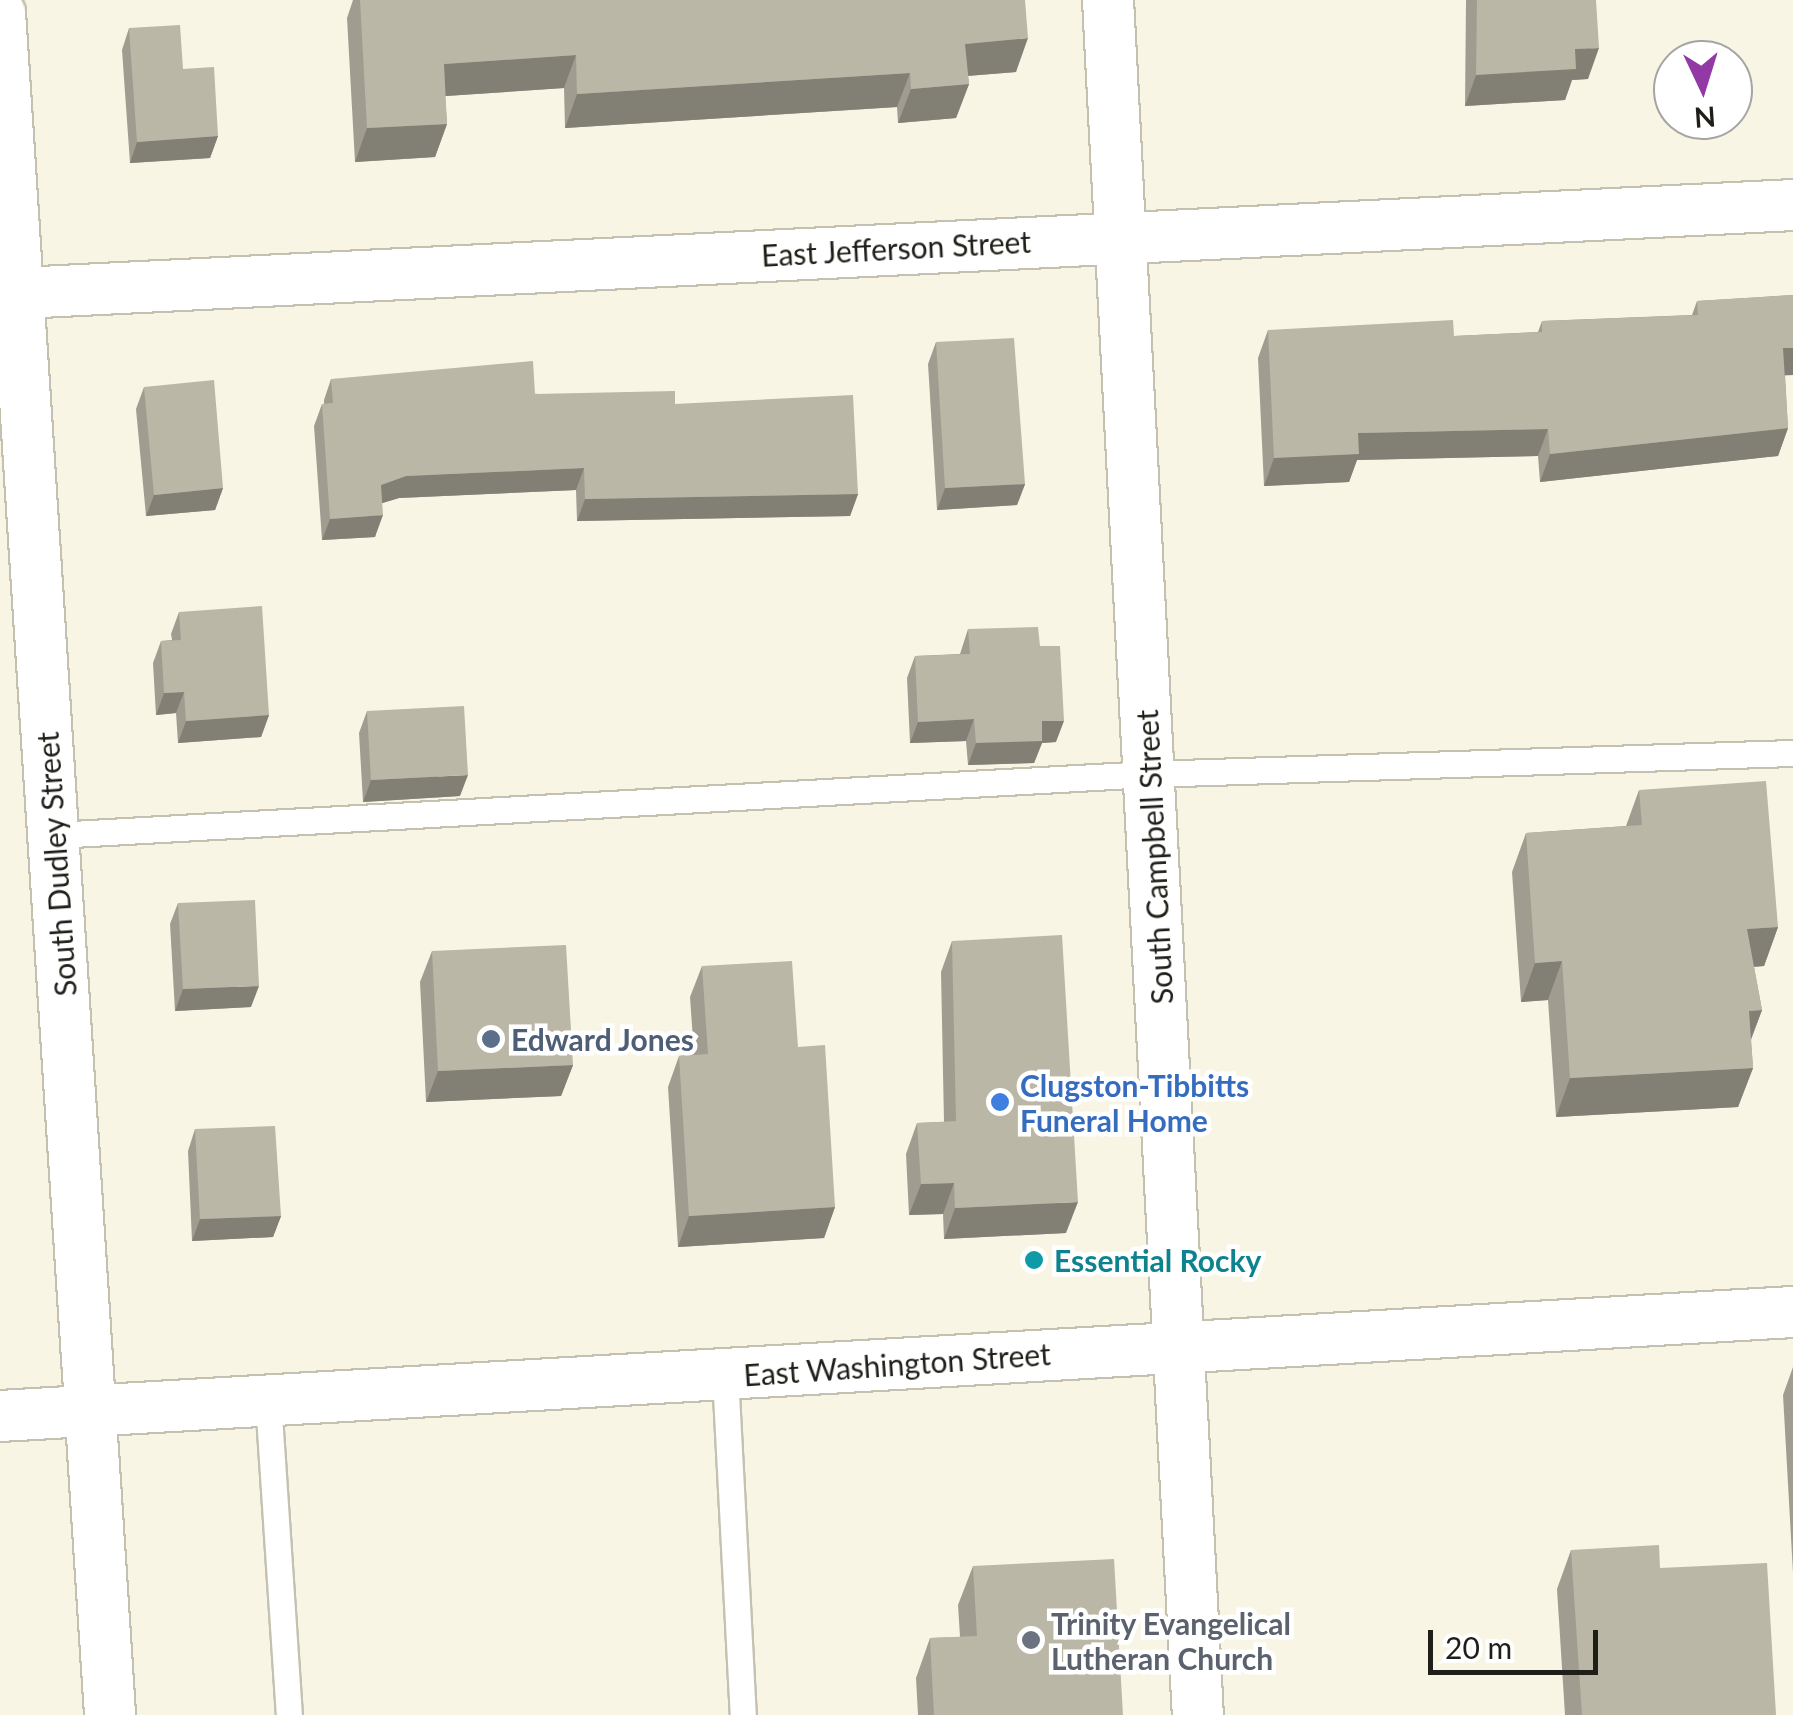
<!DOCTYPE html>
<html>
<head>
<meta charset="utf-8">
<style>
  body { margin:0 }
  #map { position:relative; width:1793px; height:1715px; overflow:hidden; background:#f8f5e5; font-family:Lato,sans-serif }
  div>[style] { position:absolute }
  .roads { filter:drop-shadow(2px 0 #c4c1b1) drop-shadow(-2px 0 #c4c1b1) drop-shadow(0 2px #c4c1b1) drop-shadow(0 -2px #c4c1b1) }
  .lane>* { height:25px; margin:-12.5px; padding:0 12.5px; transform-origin:12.5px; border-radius:12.5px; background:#fff }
  .street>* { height:50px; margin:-25px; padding:0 25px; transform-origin:25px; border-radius:25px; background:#fff }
  .wall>* { inset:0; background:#a09d90 }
  .shaded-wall>* { inset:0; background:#828075 }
  .building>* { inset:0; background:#bab7a7 }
  .dots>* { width:28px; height:28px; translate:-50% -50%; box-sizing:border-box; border:5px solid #fff; border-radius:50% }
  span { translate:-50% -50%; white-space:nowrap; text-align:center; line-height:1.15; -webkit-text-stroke:9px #fff; paint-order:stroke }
  .street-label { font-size:30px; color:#1f1e18 }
  .service-label { font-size:30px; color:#4e5e75; font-weight:700 }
  .left { translate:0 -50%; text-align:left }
  .shop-label { font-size:30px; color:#366cbe; font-weight:700 }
  .culture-label { font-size:30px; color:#0d838f; font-weight:700 }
  .worship-label { font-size:30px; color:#5b616d; font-weight:700 }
  .north { position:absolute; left:1653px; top:40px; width:100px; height:100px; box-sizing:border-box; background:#fff; border:2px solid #a5a5a3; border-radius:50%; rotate:176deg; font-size:28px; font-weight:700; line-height:40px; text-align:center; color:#1f1e18 }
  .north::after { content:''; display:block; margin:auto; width:35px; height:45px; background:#9239a5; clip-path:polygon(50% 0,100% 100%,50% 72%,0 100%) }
  .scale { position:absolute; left:1428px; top:1630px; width:170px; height:45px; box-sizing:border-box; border:5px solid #1f1e18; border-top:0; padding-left:12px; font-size:30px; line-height:35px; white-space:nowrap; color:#1f1e18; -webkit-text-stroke:8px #fff; paint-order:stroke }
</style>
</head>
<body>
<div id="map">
  <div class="roads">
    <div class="lane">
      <div style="left:54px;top:835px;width:1097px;rotate:-3.19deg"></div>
      <div style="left:1149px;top:774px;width:644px;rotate:-1.87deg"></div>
      <div style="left:725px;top:1375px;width:340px;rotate:87deg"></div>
      <div style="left:268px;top:1400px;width:316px;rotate:86.2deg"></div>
    </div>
    <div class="street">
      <div style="left:1108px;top:0;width:1717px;rotate:87deg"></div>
      <div style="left:0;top:13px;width:1706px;rotate:86.3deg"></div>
      <div style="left:0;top:294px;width:1795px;rotate:-2.84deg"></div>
      <div style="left:0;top:1416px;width:1796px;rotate:-3.32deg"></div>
    </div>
  </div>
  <div class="wall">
    <div style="clip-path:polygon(353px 0,1025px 0,1016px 72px,968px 76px,969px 84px,956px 118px,898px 123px,897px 107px,565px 128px,564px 88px,445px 96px,447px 124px,435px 157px,355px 162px,347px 18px)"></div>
    <div style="clip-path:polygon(1466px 0,1596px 0,1588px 79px,1572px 80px,1565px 100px,1465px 106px)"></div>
    <div style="clip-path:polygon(129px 28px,183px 69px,218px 136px,210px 158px,130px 163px,122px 50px)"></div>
    <div style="clip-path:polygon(1793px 295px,1793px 375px,1785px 375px,1788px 428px,1778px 456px,1540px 482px,1538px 456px,1357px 460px,1349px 482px,1264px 486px,1258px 358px,1268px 330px,1454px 336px,1538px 332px,1542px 321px,1692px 315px,1697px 301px)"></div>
    <div style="clip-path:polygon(936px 342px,1025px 484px,1017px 505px,937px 510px,928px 364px)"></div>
    <div style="clip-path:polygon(331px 379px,675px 404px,858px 494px,850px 516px,577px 521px,576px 490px,399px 498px,382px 503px,375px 537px,322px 540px,314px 426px,322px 404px,324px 404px,324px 400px)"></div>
    <div style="clip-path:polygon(144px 387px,223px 488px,215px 510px,146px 516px,136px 409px)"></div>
    <div style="clip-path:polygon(179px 612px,269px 715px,261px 737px,178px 743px,176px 713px,156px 715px,153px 663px,161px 641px,172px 640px,171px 634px)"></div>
    <div style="clip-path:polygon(968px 629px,1040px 646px,1056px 742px,1042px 743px,1034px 763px,968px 765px,966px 741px,910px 743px,907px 678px,915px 656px,960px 654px)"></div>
    <div style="clip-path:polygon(367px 711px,460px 796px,363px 802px,359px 733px)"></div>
    <div style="clip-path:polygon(1639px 790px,1778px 927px,1764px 966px,1754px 967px,1762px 1010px,1751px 1040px,1753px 1068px,1738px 1107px,1556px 1117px,1548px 1000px,1521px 1002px,1512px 872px,1526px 833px,1626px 826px)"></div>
    <div style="clip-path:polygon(178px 903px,251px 1007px,175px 1011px,170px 924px)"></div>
    <div style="clip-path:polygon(952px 941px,1066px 1233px,944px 1239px,943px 1214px,909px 1215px,906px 1154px,917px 1123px,944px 1122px,941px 972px)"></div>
    <div style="clip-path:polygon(432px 951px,573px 1065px,561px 1096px,426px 1102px,420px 982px)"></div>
    <div style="clip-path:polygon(702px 966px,798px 1047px,835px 1207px,824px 1238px,678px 1247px,668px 1087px,679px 1056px,694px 1054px,690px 997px)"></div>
    <div style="clip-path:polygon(195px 1129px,281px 1216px,273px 1237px,192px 1241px,188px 1151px)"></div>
    <div style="clip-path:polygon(1793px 1367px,1793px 1573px,1783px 1395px)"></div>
    <div style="clip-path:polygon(1571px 1550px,1776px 1715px,1565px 1715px,1557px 1589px)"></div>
    <div style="clip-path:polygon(973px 1566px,1123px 1715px,918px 1715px,916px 1678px,930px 1638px,960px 1637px,958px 1605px)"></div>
  </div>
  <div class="shaded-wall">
    <div style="clip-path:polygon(1028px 38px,1016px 72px,953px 77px,965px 44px)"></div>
    <div style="clip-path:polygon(1599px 48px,1588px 79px,1572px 80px,1565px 100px,1465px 106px,1476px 75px,1575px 49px)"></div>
    <div style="clip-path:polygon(576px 55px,564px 88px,431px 97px,444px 64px)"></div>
    <div style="clip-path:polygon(910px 73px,897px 107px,565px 128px,577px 94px)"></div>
    <div style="clip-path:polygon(969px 84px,956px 118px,898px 123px,911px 89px)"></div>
    <div style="clip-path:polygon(447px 124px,435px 157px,355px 162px,367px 128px)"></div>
    <div style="clip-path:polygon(218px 136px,210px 158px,130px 163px,137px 142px)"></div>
    <div style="clip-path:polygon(1783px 348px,1793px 348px,1793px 375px,1773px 376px)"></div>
    <div style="clip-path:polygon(1788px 428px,1778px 456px,1540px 482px,1550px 454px)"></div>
    <div style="clip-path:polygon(1548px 429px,1538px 456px,1357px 460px,1349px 482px,1264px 486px,1274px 458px,1358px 433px)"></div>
    <div style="clip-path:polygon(584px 468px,576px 490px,399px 498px,373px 506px,381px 485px,406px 476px)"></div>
    <div style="clip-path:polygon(1025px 484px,1017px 505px,937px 510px,945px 488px)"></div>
    <div style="clip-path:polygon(223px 488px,215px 510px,146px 516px,154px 495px)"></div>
    <div style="clip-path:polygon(858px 494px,850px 516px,577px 521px,585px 499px)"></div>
    <div style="clip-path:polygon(383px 515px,375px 537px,322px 540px,330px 519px)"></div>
    <div style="clip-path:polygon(184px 692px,176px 713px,156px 715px,164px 693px)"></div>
    <div style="clip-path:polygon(269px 715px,261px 737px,178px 743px,186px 721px)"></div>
    <div style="clip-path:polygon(974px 719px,966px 741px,910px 743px,918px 722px)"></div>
    <div style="clip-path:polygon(1042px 721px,1064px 721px,1056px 742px,1042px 743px,1034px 763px,968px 765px,976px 743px)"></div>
    <div style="clip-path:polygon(468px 775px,460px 796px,363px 802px,371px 780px)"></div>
    <div style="clip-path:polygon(1778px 927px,1764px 966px,1732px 968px,1747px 929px)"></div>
    <div style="clip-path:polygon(1562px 961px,1548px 1000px,1521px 1002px,1535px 963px)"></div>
    <div style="clip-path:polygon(259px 986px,251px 1007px,175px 1011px,183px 989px)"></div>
    <div style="clip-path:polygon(1762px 1010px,1747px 1049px,1749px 1011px)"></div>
    <div style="clip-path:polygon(573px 1065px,561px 1096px,426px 1102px,438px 1071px)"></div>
    <div style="clip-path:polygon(1753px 1068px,1738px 1107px,1556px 1117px,1570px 1078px)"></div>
    <div style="clip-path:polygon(954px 1183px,943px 1214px,909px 1215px,921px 1184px)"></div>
    <div style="clip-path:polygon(1078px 1202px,1066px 1233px,944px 1239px,955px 1208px)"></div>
    <div style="clip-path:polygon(835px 1207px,824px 1238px,678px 1247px,689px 1216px)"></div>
    <div style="clip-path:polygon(281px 1216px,273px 1237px,192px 1241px,200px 1219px)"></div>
  </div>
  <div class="building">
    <div style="clip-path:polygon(360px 0,1025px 0,1028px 38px,965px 44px,969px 84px,911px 89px,910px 73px,577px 94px,576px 55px,444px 64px,447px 124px,367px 128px)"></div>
    <div style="clip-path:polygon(1477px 0,1596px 0,1599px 48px,1575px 49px,1576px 69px,1476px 75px)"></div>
    <div style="clip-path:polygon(180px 25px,183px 69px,214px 67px,218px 136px,137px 142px,129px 28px)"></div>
    <div style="clip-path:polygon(1793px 295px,1793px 348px,1783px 348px,1788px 428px,1550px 454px,1548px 429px,1358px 433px,1359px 454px,1274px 458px,1268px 330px,1453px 320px,1454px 336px,1542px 332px,1542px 321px,1698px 315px,1697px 301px)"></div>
    <div style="clip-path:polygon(1014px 338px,1025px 484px,945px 488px,936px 342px)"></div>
    <div style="clip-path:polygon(533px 361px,535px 394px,675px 391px,675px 404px,853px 395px,858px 494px,585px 499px,584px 468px,406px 476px,381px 485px,383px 515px,330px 519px,322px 404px,333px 403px,331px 379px)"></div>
    <div style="clip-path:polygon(214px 380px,223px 488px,154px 495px,144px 387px)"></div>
    <div style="clip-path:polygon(262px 606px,269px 715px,186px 721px,184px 692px,164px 693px,161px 641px,181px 640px,179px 612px)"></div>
    <div style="clip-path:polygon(1038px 627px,1040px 646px,1060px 646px,1064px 721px,1042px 721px,1042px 741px,976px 743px,974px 719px,918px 722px,915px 656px,970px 654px,968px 629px)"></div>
    <div style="clip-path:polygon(464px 706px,468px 775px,371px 780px,367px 711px)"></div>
    <div style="clip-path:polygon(1766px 781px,1778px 927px,1747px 929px,1762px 1010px,1749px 1011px,1753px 1068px,1570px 1078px,1562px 961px,1535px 963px,1526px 833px,1642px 825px,1639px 790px)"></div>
    <div style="clip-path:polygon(255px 900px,259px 986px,183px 989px,178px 903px)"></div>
    <div style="clip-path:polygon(1062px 935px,1078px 1202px,955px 1208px,954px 1183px,921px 1184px,917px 1123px,956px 1121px,952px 941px)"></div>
    <div style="clip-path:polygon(566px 945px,573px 1065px,438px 1071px,432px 951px)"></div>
    <div style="clip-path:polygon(792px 961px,798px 1047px,825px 1045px,835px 1207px,689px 1216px,679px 1056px,708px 1054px,702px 966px)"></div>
    <div style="clip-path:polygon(275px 1126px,281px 1216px,200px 1219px,195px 1129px)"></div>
    <div style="clip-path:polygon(1659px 1545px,1660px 1568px,1767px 1563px,1776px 1715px,1582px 1715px,1571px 1550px)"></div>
    <div style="clip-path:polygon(1114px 1559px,1123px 1715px,934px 1715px,930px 1638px,977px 1636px,973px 1566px)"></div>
  </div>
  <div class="dots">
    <div style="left:491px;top:1039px;background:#5c6f8a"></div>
    <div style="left:1000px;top:1102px;background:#3f7fe0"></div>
    <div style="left:1034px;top:1260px;background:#0f9aa8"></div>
    <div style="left:1031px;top:1640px;background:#6b7280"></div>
  </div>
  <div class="street-label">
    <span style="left:896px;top:248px;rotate:-3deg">East Jefferson Street</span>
    <span style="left:1154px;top:857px;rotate:-93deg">South Campbell Street</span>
    <span style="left:56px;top:864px;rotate:-94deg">South Dudley Street</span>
    <span style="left:897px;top:1364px;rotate:-4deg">East Washington Street</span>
  </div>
  <div class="service-label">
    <span class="left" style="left:511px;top:1039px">Edward Jones</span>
  </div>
  <div class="shop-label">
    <span class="left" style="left:1020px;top:1102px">Clugston-Tibbitts<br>Funeral Home</span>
  </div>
  <div class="culture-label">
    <span class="left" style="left:1054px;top:1260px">Essential Rocky</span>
  </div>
  <div class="worship-label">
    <span class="left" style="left:1051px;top:1640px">Trinity Evangelical<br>Lutheran Church</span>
  </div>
  <div class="north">N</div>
  <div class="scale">20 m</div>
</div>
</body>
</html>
